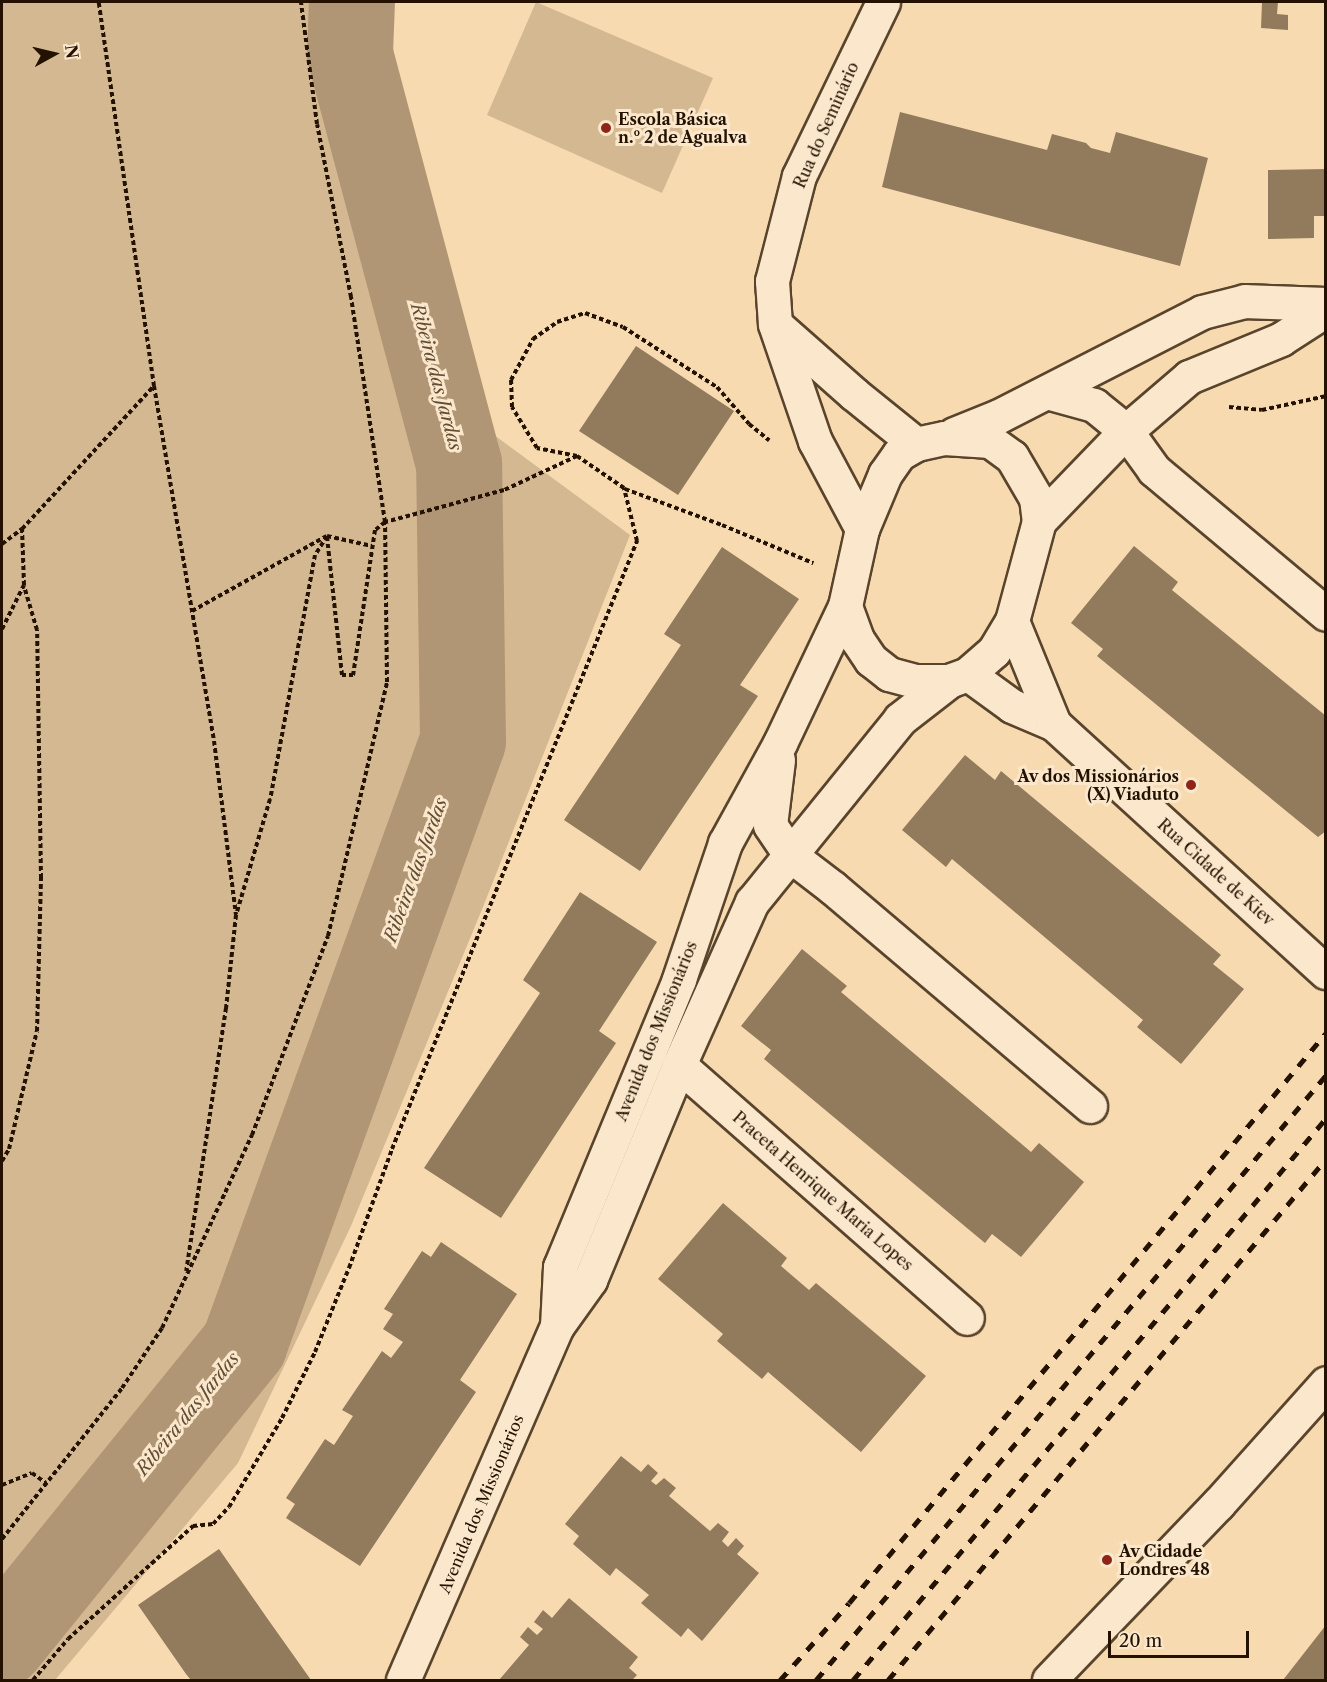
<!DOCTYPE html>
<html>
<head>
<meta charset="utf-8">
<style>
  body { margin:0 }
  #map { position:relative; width:1327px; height:1682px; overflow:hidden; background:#f8dab0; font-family:"Libre Caslon Text",serif }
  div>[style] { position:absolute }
  .green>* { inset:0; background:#d4b892 }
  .river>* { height:86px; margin:-43px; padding:0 43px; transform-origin:43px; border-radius:43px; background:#b09674 }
  .building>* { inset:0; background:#927a5c }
  .path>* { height:4px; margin-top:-2px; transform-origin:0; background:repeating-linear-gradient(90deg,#241200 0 4.5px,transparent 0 7.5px) }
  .roads { filter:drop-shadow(2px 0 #59442c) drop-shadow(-2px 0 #59442c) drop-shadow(0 2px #59442c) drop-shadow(0 -2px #59442c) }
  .minor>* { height:33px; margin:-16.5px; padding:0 16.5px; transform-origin:16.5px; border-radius:16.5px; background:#fae7cc }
  .rail>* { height:4.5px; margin-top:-2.25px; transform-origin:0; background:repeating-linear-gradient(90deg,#241200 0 10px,transparent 0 20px) }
  .dots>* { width:16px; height:16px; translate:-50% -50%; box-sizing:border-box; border:3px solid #fae7cc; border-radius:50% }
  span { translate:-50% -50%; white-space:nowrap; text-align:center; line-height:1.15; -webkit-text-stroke:6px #fae7cc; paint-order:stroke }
  .poi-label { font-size:16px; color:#241200; font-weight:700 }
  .left { translate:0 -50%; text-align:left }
  .right { translate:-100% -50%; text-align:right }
  .street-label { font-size:16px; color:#241200 }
  .water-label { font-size:18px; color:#634d34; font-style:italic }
  .frame { position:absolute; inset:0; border:3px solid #241200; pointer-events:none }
  .north { position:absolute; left:24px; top:24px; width:60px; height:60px; -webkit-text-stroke:4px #fae7cc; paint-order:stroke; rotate:82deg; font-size:16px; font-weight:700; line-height:24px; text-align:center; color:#241200 }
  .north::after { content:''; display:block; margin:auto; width:21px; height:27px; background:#241200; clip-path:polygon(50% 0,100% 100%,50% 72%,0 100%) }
  .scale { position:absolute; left:1108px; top:1631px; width:141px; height:27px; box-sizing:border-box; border:3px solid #241200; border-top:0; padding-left:8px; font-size:18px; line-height:21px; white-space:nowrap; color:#241200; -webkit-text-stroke:4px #fae7cc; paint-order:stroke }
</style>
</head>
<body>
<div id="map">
  <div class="green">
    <div style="clip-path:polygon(2px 2px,313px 2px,315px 35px,354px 235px,388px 357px,630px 535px,483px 907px,351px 1226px,238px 1463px,55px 1680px,2px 1680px)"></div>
    <div style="clip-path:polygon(536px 2px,713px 78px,662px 193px,487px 115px)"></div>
  </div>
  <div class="river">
    <div style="left:2px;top:1644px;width:385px;rotate:-51deg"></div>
    <div style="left:244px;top:1345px;width:642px;rotate:-70.07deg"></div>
    <div style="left:463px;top:741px;width:277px;rotate:-90.8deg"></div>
    <div style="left:459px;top:464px;width:425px;rotate:-104.9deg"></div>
    <div style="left:350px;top:53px;width:51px;rotate:-87.8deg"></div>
  </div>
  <div class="building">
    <div style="clip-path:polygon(1262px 2px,1278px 2px,1277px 14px,1288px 15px,1288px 30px,1261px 28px)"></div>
    <div style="clip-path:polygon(900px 112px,1047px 150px,1052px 134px,1086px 143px,1091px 148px,1110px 153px,1116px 132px,1208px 158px,1180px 266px,882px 187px)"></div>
    <div style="clip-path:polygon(1326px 169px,1326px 216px,1314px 216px,1314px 238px,1268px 239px,1268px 170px)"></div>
    <div style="clip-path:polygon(636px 346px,734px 411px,678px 495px,579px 431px)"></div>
    <div style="clip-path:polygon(1134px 546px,1178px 582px,1172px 590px,1326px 716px,1326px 831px,1318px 837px,1097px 656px,1103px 649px,1071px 623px)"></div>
    <div style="clip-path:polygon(722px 547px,799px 599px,740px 685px,758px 696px,640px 871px,564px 820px,681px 645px,664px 634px)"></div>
    <div style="clip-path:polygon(965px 755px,995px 780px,1001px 771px,1221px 955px,1213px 964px,1244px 989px,1181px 1064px,1137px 1027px,1143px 1020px,952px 859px,946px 867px,902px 830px)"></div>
    <div style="clip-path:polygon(580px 892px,657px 942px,599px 1031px,616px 1043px,501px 1218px,424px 1168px,540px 993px,523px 980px)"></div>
    <div style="clip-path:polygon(802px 949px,847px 986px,841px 992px,1031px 1152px,1039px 1143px,1084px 1182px,1021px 1257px,992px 1234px,985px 1243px,764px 1059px,771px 1050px,741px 1026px)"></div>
    <div style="clip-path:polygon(723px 1203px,787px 1258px,781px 1266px,809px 1290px,816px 1283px,926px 1376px,861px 1452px,768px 1372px,762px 1379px,717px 1341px,723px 1334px,658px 1279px)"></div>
    <div style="clip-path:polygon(441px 1242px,517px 1294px,460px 1380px,476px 1392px,360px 1566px,286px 1518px,295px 1504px,286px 1498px,325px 1439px,334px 1445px,353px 1416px,342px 1410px,382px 1351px,391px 1358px,403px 1342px,383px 1329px,393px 1314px,384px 1309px,422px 1251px,431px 1257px)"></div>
    <div style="clip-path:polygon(621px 1456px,641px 1472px,648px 1464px,658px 1473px,651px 1481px,656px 1485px,664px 1478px,676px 1488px,669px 1496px,710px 1531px,718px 1523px,729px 1532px,722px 1541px,728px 1547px,736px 1538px,744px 1546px,737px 1554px,759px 1573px,702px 1641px,688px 1628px,681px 1637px,641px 1603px,649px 1595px,616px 1568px,610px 1576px,573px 1544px,579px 1536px,565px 1524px)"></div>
    <div style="clip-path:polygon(219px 1549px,267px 1618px,311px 1680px,191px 1680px,186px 1674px,138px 1605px)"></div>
    <div style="clip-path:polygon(569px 1598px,638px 1657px,629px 1668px,637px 1675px,632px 1680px,499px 1680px,529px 1645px,520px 1637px,528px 1627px,537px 1635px,543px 1629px,534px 1622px,543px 1610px,552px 1618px)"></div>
    <div style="clip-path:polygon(1326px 1625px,1326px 1680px,1283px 1680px)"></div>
  </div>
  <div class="path">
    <div style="left:154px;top:386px;width:360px;rotate:80.4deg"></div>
    <div style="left:214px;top:741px;width:175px;rotate:82.8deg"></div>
    <div style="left:236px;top:915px;width:94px;rotate:96.1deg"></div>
    <div style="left:226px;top:1008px;width:266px;rotate:98.6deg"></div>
    <div style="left:1229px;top:407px;width:33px;rotate:5deg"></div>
    <div style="left:1262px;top:410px;width:66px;rotate:-12.3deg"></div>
    <div style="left:577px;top:456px;width:41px;rotate:-168.7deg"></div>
    <div style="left:537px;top:448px;width:48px;rotate:-121.4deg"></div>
    <div style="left:512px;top:407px;width:27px;rotate:-92deg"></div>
    <div style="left:511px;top:380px;width:47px;rotate:-61.8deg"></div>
    <div style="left:533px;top:339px;width:29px;rotate:-35deg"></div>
    <div style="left:557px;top:322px;width:29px;rotate:-18deg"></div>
    <div style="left:585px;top:313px;width:40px;rotate:20.2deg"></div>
    <div style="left:623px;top:327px;width:112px;rotate:32.6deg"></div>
    <div style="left:717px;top:387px;width:49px;rotate:49.1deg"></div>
    <div style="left:749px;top:424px;width:26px;rotate:39deg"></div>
    <div style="left:625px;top:489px;width:103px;rotate:20.4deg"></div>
    <div style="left:722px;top:525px;width:99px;rotate:22.7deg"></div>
    <div style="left:2px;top:544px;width:25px;rotate:-37deg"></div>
    <div style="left:192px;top:611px;width:154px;rotate:-29.1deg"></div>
    <div style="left:327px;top:536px;width:46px;rotate:12.5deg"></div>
    <div style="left:2px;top:629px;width:49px;rotate:-63.4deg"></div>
    <div style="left:24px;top:585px;width:56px;rotate:-92deg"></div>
    <div style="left:22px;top:529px;width:195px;rotate:-47.3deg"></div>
    <div style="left:154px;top:386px;width:388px;rotate:-98.2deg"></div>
    <div style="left:2px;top:1161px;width:14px;rotate:-60deg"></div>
    <div style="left:9px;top:1149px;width:121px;rotate:-76.7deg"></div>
    <div style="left:37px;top:1031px;width:153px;rotate:-88.5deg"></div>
    <div style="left:41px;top:878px;width:248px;rotate:-90.9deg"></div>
    <div style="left:37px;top:630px;width:46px;rotate:-106.5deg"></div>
    <div style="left:2px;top:1485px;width:32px;rotate:-22deg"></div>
    <div style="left:32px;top:1473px;width:17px;rotate:36deg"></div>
    <div style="left:2px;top:1539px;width:193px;rotate:-51.5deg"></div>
    <div style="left:122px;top:1388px;width:72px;rotate:-56.3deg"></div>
    <div style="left:162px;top:1328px;width:213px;rotate:-65deg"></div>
    <div style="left:252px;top:1135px;width:213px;rotate:-69.1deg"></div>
    <div style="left:328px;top:936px;width:261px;rotate:-76.9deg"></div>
    <div style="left:387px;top:682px;width:160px;rotate:-90.7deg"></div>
    <div style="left:385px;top:522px;width:228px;rotate:-98.6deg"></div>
    <div style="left:351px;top:297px;width:176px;rotate:-101.1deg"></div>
    <div style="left:317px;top:124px;width:123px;rotate:-97.5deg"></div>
    <div style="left:33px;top:1680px;width:54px;rotate:-49.5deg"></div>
    <div style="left:68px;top:1639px;width:169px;rotate:-42.1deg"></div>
    <div style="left:193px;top:1526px;width:20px;rotate:-6deg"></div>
    <div style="left:213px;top:1524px;width:23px;rotate:-47deg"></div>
    <div style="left:229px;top:1507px;width:104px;rotate:-59.2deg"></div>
    <div style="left:282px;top:1418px;width:74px;rotate:-63.4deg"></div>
    <div style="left:315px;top:1352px;width:91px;rotate:-68deg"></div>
    <div style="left:349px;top:1268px;width:127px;rotate:-70.1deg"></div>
    <div style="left:392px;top:1149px;width:656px;rotate:-68.05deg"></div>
    <div style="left:637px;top:541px;width:55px;rotate:-103.8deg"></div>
    <div style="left:624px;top:488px;width:57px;rotate:-145.8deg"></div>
    <div style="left:577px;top:456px;width:81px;rotate:155deg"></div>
    <div style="left:504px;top:490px;width:123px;rotate:164.9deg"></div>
    <div style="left:385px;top:522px;width:13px;rotate:141deg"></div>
    <div style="left:375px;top:530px;width:147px;rotate:98.6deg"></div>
    <div style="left:353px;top:675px;width:11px;rotate:180deg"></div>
    <div style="left:342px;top:675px;width:140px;rotate:-96.2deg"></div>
    <div style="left:327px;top:536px;width:22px;rotate:122deg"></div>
    <div style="left:315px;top:555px;width:248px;rotate:100.4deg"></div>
    <div style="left:270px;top:799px;width:121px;rotate:106.3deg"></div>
  </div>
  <div class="roads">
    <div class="minor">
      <div style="left:776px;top:325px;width:104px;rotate:41.5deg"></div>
      <div style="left:854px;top:394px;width:80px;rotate:38.9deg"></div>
      <div style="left:1047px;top:392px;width:49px;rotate:15.5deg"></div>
      <div style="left:1094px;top:405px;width:41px;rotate:39.1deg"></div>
      <div style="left:1126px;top:431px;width:48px;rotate:54.3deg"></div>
      <div style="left:1154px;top:470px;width:224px;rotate:39.9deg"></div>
      <div style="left:954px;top:434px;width:48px;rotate:-21.8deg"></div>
      <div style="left:999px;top:416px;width:228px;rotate:-27.1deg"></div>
      <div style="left:1202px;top:312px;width:44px;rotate:-14.3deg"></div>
      <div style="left:1245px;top:301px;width:81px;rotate:2.1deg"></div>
      <div style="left:944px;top:438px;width:46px;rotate:3.7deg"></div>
      <div style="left:990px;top:441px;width:27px;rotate:36deg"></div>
      <div style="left:1012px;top:457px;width:48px;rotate:59.7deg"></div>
      <div style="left:1036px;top:498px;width:23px;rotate:83deg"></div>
      <div style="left:1039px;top:521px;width:104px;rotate:105.1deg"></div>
      <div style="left:1012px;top:621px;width:35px;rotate:121deg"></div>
      <div style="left:994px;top:651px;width:35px;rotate:139deg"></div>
      <div style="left:968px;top:674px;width:20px;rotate:160deg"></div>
      <div style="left:949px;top:681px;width:34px;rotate:180deg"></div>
      <div style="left:915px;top:681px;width:27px;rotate:-165deg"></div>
      <div style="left:889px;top:674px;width:23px;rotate:-142deg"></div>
      <div style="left:871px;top:660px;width:25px;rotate:-124deg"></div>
      <div style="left:857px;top:639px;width:35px;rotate:-110deg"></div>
      <div style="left:845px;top:606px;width:79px;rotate:-77.6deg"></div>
      <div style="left:862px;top:529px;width:60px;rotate:-67.3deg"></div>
      <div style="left:885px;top:474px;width:24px;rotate:-55deg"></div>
      <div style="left:899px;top:454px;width:20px;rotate:-30deg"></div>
      <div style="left:916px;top:444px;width:29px;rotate:-12deg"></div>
      <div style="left:1039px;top:521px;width:125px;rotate:-46deg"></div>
      <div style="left:1126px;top:431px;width:83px;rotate:-40.6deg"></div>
      <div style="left:1189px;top:377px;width:100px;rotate:-22.4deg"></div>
      <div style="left:1281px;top:339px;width:54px;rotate:-32.8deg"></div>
      <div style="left:862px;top:529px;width:100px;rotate:-118.1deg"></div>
      <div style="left:815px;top:441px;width:124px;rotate:-108.9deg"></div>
      <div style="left:775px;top:324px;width:43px;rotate:-94deg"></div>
      <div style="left:772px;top:281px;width:108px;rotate:-75.6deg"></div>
      <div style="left:799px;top:176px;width:193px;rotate:-64.2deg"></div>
      <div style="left:1012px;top:621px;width:111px;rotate:67.8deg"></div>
      <div style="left:968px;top:674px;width:54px;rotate:36deg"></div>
      <div style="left:1012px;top:706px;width:46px;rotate:23.2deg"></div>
      <div style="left:1054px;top:724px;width:368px;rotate:42.4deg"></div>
      <div style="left:778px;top:760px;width:65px;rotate:97deg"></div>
      <div style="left:770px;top:825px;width:36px;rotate:56deg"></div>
      <div style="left:790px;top:855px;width:54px;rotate:37.5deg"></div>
      <div style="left:833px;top:888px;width:337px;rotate:40.3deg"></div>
      <div style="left:679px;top:1065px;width:383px;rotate:41.3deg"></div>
      <div style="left:557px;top:1326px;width:59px;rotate:-87.1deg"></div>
      <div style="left:560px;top:1267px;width:312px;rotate:-67.5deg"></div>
      <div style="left:679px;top:979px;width:144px;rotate:-71.3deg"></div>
      <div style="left:725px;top:843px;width:114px;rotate:-61.2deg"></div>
      <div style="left:780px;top:743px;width:152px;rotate:-64.6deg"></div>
      <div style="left:403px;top:1680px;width:386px;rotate:-66.5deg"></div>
      <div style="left:557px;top:1326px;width:57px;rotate:-54.3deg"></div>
      <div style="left:590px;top:1280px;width:233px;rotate:-67.5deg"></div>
      <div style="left:679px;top:1065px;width:179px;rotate:-65.9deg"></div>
      <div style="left:752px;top:902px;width:235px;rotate:-51deg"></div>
      <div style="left:900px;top:719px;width:62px;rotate:-37.8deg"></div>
      <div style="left:1049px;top:1680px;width:244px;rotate:-46.2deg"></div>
      <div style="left:1218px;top:1504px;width:162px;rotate:-48.2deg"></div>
    </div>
  </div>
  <div class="rail">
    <div style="left:780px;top:1680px;width:103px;rotate:-48.1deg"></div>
    <div style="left:849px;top:1603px;width:743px;rotate:-50.08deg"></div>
    <div style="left:816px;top:1680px;width:791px;rotate:-49.87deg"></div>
    <div style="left:853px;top:1680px;width:735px;rotate:-49.91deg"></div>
    <div style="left:888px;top:1680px;width:681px;rotate:-49.95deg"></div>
  </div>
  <div class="dots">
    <div style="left:606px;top:128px;background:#8f2418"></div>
    <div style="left:1191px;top:785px;background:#8f2418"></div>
    <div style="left:1107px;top:1560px;background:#8f2418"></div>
  </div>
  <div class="poi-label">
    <span class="left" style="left:618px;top:128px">Escola Básica<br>n.º 2 de Agualva</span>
    <span class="right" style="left:1179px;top:785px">Av dos Missionários<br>(X) Viaduto</span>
    <span class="left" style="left:1119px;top:1560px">Av Cidade<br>Londres 48</span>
  </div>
  <div class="street-label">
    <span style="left:826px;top:125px;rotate:-66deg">Rua do Seminário</span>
    <span style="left:1216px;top:872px;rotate:42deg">Rua Cidade de Kiev</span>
    <span style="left:656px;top:1031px;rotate:-68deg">Avenida dos Missionários</span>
    <span style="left:823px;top:1191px;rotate:41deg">Praceta Henrique Maria Lopes</span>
    <span style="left:481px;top:1504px;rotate:-67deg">Avenida dos Missionários</span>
  </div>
  <div class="water-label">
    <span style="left:436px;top:377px;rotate:75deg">Ribeira das Jardas</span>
    <span style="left:416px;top:870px;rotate:-70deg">Ribeira das Jardas</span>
    <span style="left:188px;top:1414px;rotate:-51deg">Ribeira das Jardas</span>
  </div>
  <div class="frame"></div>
  <div class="north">N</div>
  <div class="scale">20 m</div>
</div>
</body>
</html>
